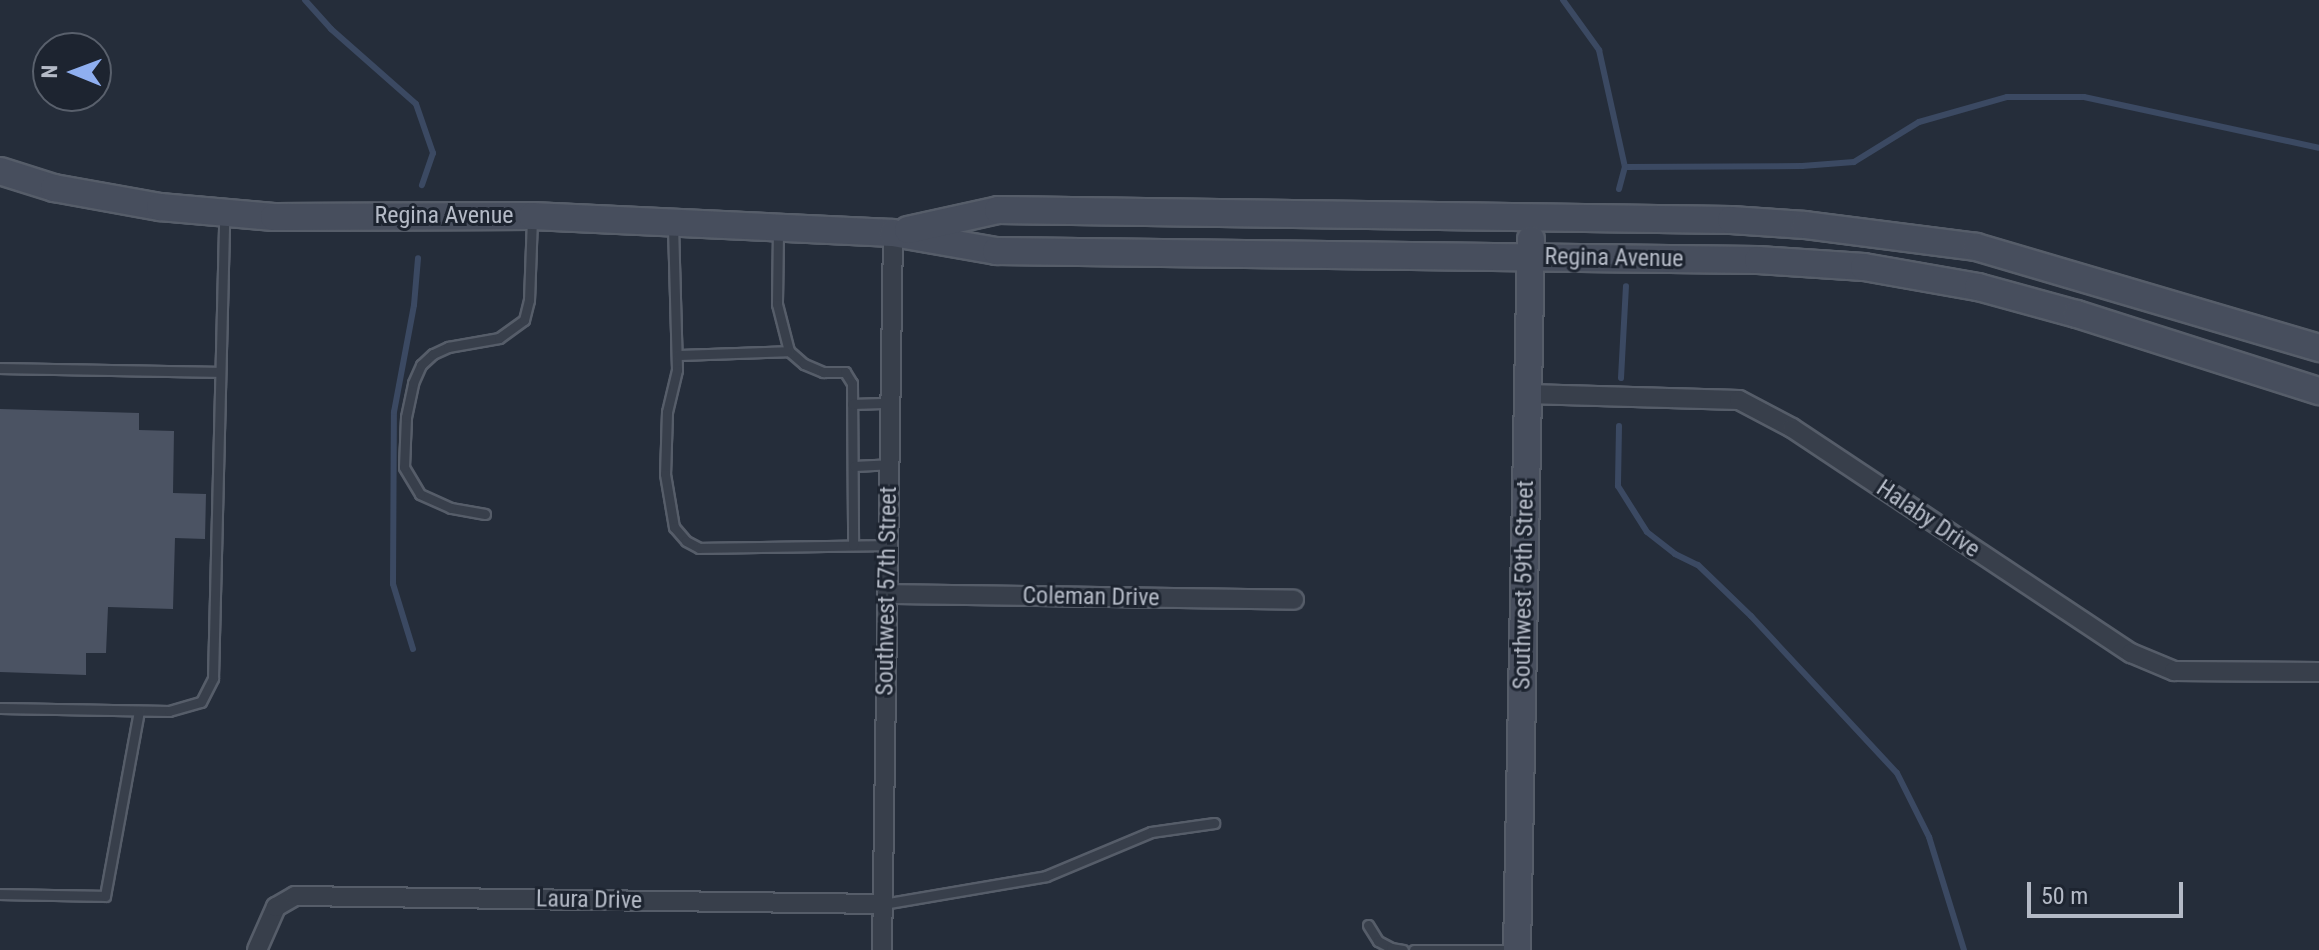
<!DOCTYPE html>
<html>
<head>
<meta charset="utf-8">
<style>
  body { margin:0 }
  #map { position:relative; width:2319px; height:950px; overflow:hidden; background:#252d3a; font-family:"Roboto Condensed",sans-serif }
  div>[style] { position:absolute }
  .stream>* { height:6px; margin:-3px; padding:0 3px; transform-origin:3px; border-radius:3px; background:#3b4962 }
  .building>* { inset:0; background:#4b5363 }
  .roads { filter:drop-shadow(2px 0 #565d69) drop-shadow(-2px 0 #565d69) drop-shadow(0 2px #565d69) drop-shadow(0 -2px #565d69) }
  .lane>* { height:9px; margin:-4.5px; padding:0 4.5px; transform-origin:4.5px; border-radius:4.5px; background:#383f4b }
  .street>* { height:18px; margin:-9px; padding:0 9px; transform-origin:9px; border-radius:9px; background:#383f4b }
  .secondary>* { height:26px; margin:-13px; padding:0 13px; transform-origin:13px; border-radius:13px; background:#474e5d }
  span { translate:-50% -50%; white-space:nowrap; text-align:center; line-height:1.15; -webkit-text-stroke:6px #1d2430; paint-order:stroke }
  .street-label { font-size:24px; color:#b4bac6 }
  .north { position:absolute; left:32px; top:32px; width:80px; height:80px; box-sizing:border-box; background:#1d2430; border:2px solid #59606c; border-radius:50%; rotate:271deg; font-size:22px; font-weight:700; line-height:32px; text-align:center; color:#b4bac6 }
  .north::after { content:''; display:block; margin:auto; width:28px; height:36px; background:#8faff0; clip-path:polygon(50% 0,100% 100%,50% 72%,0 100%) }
  .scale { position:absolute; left:2027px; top:882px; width:156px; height:36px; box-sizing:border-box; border:4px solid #b4bac6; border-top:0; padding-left:10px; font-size:24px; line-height:28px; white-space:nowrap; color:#b4bac6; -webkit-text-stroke:6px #1d2430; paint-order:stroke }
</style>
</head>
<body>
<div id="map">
  <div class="stream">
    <div style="left:305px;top:0;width:39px;rotate:48deg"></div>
    <div style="left:331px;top:29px;width:113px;rotate:41.4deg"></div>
    <div style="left:416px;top:104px;width:52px;rotate:70.9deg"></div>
    <div style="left:433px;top:153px;width:34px;rotate:109deg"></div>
    <div style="left:1563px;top:0;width:62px;rotate:54.2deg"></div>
    <div style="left:1599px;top:50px;width:120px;rotate:77.5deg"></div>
    <div style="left:1625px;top:167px;width:177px;rotate:-0.3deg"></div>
    <div style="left:1802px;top:166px;width:52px;rotate:-4.4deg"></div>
    <div style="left:1854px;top:162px;width:76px;rotate:-31.6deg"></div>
    <div style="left:1919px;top:122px;width:91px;rotate:-15.9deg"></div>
    <div style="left:2007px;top:97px;width:77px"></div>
    <div style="left:2084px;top:97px;width:240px;rotate:12.2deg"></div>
    <div style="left:1619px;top:189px;width:23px;rotate:-75deg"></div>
    <div style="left:1621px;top:378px;width:92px;rotate:-86.9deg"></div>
    <div style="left:1619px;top:426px;width:60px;rotate:91deg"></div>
    <div style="left:1618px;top:486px;width:54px;rotate:57.8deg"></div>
    <div style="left:1647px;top:532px;width:36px;rotate:38deg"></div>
    <div style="left:1675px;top:554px;width:25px;rotate:26deg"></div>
    <div style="left:1698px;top:565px;width:74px;rotate:43.9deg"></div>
    <div style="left:1751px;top:616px;width:214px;rotate:47.1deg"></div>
    <div style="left:1897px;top:773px;width:72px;rotate:63.4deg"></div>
    <div style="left:1929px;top:837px;width:118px;rotate:72.8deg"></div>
    <div style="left:413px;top:649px;width:68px;rotate:-107.1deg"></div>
    <div style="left:393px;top:584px;width:172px;rotate:-89.7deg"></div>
    <div style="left:394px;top:412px;width:109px;rotate:-79.4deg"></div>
    <div style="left:414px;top:305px;width:47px;rotate:-85.1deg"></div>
  </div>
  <div class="building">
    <div style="clip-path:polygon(0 409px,139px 413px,139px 430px,174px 431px,173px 493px,206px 494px,205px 539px,175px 538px,173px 609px,108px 607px,106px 653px,86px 653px,86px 675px,0 672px)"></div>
  </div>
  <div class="roads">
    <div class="lane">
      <div style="left:673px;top:226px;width:144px;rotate:88.4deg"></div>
      <div style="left:677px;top:370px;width:43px;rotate:103.4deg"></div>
      <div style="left:667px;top:412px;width:62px;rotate:91.8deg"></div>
      <div style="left:665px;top:474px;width:54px;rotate:80.4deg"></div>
      <div style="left:674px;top:527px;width:18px;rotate:49deg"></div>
      <div style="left:686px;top:541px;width:15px;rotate:28deg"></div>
      <div style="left:699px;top:548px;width:189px;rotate:-0.9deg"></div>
      <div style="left:778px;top:231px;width:73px;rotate:90.8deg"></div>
      <div style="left:777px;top:304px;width:49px;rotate:75.7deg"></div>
      <div style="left:789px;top:351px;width:20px;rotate:41deg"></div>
      <div style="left:804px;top:364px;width:21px;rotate:23deg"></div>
      <div style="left:823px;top:372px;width:22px"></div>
      <div style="left:845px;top:372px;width:13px;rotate:58deg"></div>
      <div style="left:852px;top:383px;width:162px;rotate:89.6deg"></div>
      <div style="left:677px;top:355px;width:112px;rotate:-2deg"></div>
      <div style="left:0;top:368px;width:220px;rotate:1deg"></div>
      <div style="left:852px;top:404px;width:38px;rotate:-2deg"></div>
      <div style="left:854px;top:466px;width:35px;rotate:-3deg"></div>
      <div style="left:485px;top:514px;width:35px;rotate:-170deg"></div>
      <div style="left:451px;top:508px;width:34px;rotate:-156deg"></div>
      <div style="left:420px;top:494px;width:31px;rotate:-121deg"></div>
      <div style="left:404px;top:467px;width:50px;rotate:-87.7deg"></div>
      <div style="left:406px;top:417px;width:35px;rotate:-78deg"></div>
      <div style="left:413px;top:383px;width:20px;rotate:-66deg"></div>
      <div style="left:421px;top:365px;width:16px;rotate:-43deg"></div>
      <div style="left:433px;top:354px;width:17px;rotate:-25deg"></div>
      <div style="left:448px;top:347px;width:52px;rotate:-10deg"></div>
      <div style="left:499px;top:338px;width:31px;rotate:-36deg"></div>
      <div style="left:524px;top:320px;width:21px;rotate:-76deg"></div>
      <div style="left:529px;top:300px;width:81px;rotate:-87.9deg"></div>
      <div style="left:0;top:708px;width:169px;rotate:1deg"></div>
      <div style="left:169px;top:711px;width:33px;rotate:-16deg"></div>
      <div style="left:201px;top:702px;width:27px;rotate:-63deg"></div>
      <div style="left:213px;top:678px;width:464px;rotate:-88.6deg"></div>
      <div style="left:0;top:894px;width:105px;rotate:1.1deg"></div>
      <div style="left:105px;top:896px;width:188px;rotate:-79.6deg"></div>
      <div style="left:883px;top:904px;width:165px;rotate:-9.7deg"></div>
      <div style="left:1046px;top:876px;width:114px;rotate:-22.7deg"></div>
      <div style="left:1151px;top:832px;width:64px;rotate:-8.1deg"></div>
      <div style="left:1368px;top:925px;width:19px;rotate:58deg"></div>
      <div style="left:1378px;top:941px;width:15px;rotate:28deg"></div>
      <div style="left:1391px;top:948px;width:12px;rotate:9deg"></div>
      <div style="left:1414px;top:950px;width:100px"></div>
    </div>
    <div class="street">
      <div style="left:1527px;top:394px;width:212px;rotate:1.6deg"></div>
      <div style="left:1739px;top:400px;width:60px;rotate:27.8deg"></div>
      <div style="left:1792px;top:428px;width:407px;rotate:33.6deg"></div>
      <div style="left:2131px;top:653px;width:47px;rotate:22.7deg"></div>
      <div style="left:2174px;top:671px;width:145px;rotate:0.4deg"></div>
      <div style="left:887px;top:594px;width:407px;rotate:0.8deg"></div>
      <div style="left:257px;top:950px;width:47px;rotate:-66.2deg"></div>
      <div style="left:276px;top:907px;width:22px;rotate:-30deg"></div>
      <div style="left:295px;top:896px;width:588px;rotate:0.78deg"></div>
      <div style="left:882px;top:950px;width:717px;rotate:-89.12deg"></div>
    </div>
    <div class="secondary">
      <div style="left:0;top:171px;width:57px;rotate:17.5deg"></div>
      <div style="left:54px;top:188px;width:108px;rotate:10.2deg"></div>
      <div style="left:160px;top:207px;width:114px;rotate:5deg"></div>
      <div style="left:274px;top:217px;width:258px;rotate:-0.2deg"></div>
      <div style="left:532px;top:216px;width:361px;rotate:2.7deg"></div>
      <div style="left:893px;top:233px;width:105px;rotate:9.9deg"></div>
      <div style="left:996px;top:251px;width:762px;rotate:0.68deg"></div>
      <div style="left:1758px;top:260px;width:106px;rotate:3.8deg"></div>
      <div style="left:1864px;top:267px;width:116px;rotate:10deg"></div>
      <div style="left:1978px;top:287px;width:103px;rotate:15.3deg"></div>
      <div style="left:2077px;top:314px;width:254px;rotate:17.7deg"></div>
      <div style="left:908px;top:230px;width:92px;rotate:-12.5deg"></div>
      <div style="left:998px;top:210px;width:733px;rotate:0.78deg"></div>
      <div style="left:1731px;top:220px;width:74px;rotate:3.9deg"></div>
      <div style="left:1805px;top:225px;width:172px;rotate:7.3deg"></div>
      <div style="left:1976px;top:247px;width:358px;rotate:16.4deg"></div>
      <div style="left:1517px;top:950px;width:711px;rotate:-88.87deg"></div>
    </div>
  </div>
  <div class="street-label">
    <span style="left:444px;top:216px">Regina Avenue</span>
    <span style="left:1614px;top:258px;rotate:1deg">Regina Avenue</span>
    <span style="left:1928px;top:519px;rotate:34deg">Halaby Drive</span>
    <span style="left:1524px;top:585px;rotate:-89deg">Southwest 59th Street</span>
    <span style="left:887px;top:591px;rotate:-89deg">Southwest 57th Street</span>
    <span style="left:1091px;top:597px;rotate:1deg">Coleman Drive</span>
    <span style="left:589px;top:900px;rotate:1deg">Laura Drive</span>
  </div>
  <div class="north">N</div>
  <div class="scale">50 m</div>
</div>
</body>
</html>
